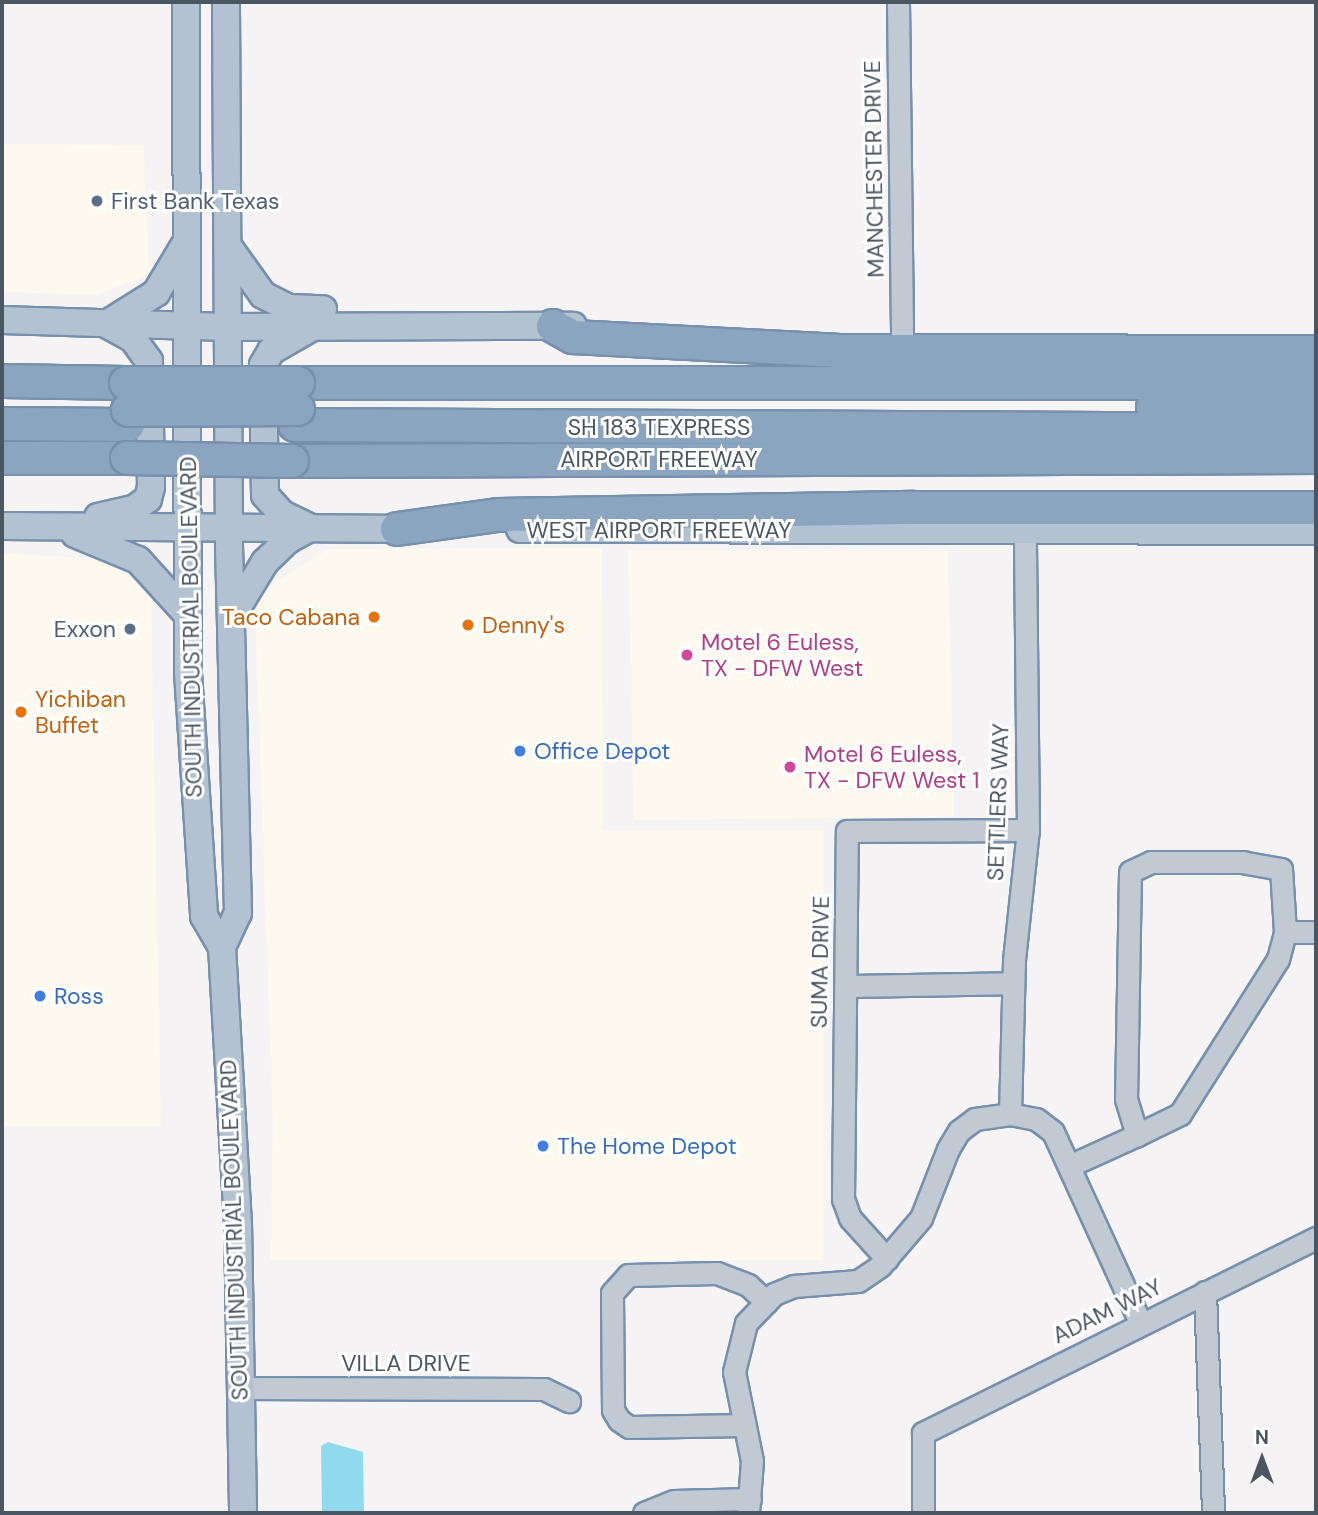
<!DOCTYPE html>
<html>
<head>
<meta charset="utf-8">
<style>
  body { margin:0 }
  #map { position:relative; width:1318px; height:1515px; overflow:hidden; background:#f5f3f3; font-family:"DM Sans",sans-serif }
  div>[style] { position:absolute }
  .commercial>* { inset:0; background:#fdf9ef }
  .water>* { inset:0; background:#90daee }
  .roads { filter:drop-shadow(2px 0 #7690ad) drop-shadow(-2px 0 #7690ad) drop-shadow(0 2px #7690ad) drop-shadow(0 -2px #7690ad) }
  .minor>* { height:21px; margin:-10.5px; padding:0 10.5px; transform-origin:10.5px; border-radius:10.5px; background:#c1cad2 }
  .major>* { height:26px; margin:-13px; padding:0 13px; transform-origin:13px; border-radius:13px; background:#b3c2d1 }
  .highway>* { height:32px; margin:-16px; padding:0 16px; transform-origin:16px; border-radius:16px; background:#8ba5c1 }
  .bridges { filter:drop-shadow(2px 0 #7690ad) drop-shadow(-2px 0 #7690ad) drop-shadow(0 2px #7690ad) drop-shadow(0 -2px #7690ad) }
  .highway-bridge>* { height:32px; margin:-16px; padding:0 16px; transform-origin:16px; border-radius:16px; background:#8ba5c1 }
  .dots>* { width:19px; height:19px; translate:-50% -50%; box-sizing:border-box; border:4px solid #fff; border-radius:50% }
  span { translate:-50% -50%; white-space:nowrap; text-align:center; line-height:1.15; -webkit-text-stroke:6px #fff; paint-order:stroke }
  .street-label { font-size:23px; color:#4a5661 }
  .service-label { font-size:23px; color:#4e5e75 }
  .left { translate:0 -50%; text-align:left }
  .right { translate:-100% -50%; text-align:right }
  .food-label { font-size:23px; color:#c56008 }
  .hotel-label { font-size:23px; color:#b23c85 }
  .shop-label { font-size:23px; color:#366cbe }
  .frame { position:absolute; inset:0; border:4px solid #4a5661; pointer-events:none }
  .north { position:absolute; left:1227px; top:1424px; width:70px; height:70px; -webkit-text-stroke:5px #fff; paint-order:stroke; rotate:0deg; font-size:19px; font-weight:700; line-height:28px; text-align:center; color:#4a5661 }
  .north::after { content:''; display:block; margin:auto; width:24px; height:32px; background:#4a5661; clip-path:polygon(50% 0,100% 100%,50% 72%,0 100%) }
</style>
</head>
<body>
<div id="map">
  <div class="commercial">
    <div style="clip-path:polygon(2px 144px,144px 145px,149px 275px,97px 295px,2px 292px)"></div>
    <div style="clip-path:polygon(602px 548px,603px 830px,823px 830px,823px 1260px,270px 1260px,273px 1127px,255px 613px,265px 589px,328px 549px)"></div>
    <div style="clip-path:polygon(628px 550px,948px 551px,954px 817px,634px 820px)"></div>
    <div style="clip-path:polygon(2px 553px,99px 559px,151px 590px,161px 1126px,2px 1126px)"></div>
  </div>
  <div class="water">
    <div style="clip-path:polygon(328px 1442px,363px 1452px,364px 1513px,322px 1513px,321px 1446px)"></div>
  </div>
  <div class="roads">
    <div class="minor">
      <div style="left:898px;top:2px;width:335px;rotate:89.3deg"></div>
      <div style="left:1285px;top:932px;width:31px"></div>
      <div style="left:846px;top:986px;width:167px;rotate:-1deg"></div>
      <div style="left:1010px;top:1114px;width:154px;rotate:-88.5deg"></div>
      <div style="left:1014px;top:960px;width:131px;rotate:-83.9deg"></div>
      <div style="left:1028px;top:830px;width:297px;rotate:-90.6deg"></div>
      <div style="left:1071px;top:1165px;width:72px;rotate:-24.4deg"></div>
      <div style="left:1137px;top:1135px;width:48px;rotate:-26deg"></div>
      <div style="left:1180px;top:1114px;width:183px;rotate:-57.7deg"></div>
      <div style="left:1278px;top:959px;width:28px;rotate:-75deg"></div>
      <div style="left:1285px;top:932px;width:63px;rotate:-93.6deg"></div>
      <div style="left:1281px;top:869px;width:39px;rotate:-170deg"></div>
      <div style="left:1243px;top:862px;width:92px;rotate:180deg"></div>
      <div style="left:1151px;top:862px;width:23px;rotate:155deg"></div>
      <div style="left:1130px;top:872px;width:227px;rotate:91deg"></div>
      <div style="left:1126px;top:1099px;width:38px;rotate:73deg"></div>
      <div style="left:887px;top:1259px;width:55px;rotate:-132.1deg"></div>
      <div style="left:850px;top:1218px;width:20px;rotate:-110deg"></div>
      <div style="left:843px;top:1199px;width:368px;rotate:-89.4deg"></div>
      <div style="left:847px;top:831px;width:181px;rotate:-0.3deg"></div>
      <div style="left:1205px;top:1292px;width:221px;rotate:87.9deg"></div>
      <div style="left:239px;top:1388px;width:305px;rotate:0.2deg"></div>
      <div style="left:544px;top:1389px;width:28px;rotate:26deg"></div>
      <div style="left:744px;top:1425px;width:115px;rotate:179deg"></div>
      <div style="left:629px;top:1427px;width:12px;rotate:-145deg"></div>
      <div style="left:619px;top:1420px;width:12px;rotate:-121deg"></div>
      <div style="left:613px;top:1410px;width:117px;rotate:-90.5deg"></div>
      <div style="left:612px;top:1293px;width:24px;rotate:-48deg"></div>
      <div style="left:628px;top:1275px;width:89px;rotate:-1.3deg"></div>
      <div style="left:717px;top:1273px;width:33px;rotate:21deg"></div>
      <div style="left:748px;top:1285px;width:25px;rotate:43deg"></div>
      <div style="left:644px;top:1513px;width:32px;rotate:-22deg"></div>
      <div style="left:674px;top:1501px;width:76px;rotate:-1.5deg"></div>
      <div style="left:748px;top:1513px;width:52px;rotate:-85.6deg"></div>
      <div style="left:752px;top:1461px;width:91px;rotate:-101.4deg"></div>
      <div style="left:734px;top:1372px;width:50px;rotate:-76.2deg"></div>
      <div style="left:746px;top:1323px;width:40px;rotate:-46deg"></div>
      <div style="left:774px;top:1294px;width:22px;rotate:-22deg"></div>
      <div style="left:794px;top:1286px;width:64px;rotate:-4.5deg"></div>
      <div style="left:858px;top:1281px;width:27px;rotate:-34deg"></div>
      <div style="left:880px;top:1266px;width:63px;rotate:-49.5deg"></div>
      <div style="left:921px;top:1218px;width:74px;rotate:-68.6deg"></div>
      <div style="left:948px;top:1149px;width:21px;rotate:-59deg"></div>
      <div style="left:959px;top:1131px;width:20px;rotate:-37deg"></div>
      <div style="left:975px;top:1119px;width:35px;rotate:-8deg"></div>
      <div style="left:1010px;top:1114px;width:26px;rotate:11deg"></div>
      <div style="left:1036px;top:1119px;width:21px;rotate:37deg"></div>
      <div style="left:1053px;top:1132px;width:211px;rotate:65.4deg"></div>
      <div style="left:923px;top:1513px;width:80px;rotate:-90deg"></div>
      <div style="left:923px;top:1433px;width:439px;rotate:-26.4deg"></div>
    </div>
    <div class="major">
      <div style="left:186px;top:2px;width:671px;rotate:89.83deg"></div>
      <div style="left:188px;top:673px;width:244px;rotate:86.2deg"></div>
      <div style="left:204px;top:916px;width:36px;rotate:60deg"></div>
      <div style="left:222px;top:947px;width:276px;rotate:86.7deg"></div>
      <div style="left:238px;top:1223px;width:290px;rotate:89deg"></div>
      <div style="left:228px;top:246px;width:60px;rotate:54.5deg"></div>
      <div style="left:263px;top:295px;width:29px;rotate:27deg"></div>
      <div style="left:289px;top:308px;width:34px;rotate:2deg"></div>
      <div style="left:2px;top:320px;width:226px;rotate:1.8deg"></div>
      <div style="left:228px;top:327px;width:345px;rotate:-0.2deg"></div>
      <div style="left:108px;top:323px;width:57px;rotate:-32deg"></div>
      <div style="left:156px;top:293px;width:55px;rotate:-59.2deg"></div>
      <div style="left:98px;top:517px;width:37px;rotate:-13deg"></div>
      <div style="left:134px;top:509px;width:17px;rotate:-36deg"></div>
      <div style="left:148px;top:499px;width:12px;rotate:-76deg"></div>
      <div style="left:151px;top:487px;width:126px;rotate:-90.9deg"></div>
      <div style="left:149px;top:361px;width:27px;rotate:-126deg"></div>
      <div style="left:133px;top:339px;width:29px;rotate:-151deg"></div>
      <div style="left:2px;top:526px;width:413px;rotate:0.4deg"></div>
      <div style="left:309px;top:527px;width:30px;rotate:-154deg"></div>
      <div style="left:282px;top:514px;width:25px;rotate:-132deg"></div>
      <div style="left:265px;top:495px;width:130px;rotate:-90.9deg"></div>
      <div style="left:263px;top:365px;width:16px;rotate:-60deg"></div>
      <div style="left:271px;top:351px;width:46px;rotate:-29.9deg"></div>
      <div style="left:520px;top:529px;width:796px;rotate:0.14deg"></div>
      <div style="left:75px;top:534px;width:68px;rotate:22.4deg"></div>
      <div style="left:138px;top:560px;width:74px;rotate:47.7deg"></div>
      <div style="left:232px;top:616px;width:63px;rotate:-58.6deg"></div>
      <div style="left:265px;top:562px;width:32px;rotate:-44deg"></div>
      <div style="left:288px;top:540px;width:25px;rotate:-29deg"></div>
      <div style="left:222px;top:947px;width:38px;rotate:-65deg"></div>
      <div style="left:238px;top:913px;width:367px;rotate:-91.4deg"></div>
      <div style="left:229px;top:546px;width:544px;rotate:-90.32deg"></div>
    </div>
    <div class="highway">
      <div style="left:553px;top:326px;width:23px;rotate:29deg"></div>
      <div style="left:573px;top:337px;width:264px;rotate:3deg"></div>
      <div style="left:837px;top:351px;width:479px;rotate:0.1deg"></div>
      <div style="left:2px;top:381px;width:124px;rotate:0.9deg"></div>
      <div style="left:298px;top:383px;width:1018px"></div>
      <div style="left:1153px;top:407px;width:163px"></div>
      <div style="left:2px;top:424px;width:126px;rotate:0.5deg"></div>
      <div style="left:295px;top:425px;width:1021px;rotate:0.28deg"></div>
      <div style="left:2px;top:458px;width:125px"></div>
      <div style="left:292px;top:461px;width:1024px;rotate:-0.22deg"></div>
      <div style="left:397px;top:529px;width:102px;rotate:-7.9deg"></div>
      <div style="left:498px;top:515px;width:415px;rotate:-1deg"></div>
      <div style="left:913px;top:508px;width:403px"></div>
    </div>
  </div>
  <div class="bridges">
    <div class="highway-bridge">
      <div style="left:126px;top:383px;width:172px"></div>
      <div style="left:128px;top:410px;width:170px;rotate:-0.3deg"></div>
      <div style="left:127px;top:458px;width:165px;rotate:1deg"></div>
    </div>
  </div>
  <div class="dots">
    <div style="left:97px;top:201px;background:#5c6f8a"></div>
    <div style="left:374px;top:617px;background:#e8710a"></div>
    <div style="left:468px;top:625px;background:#e8710a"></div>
    <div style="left:130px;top:629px;background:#5c6f8a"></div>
    <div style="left:687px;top:655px;background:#d1479c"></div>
    <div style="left:21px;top:712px;background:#e8710a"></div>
    <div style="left:520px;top:751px;background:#3f7fe0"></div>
    <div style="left:790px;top:767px;background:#d1479c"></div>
    <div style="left:40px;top:996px;background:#3f7fe0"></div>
    <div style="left:543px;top:1146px;background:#3f7fe0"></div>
  </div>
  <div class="street-label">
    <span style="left:874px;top:169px;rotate:-91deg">MANCHESTER DRIVE</span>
    <span style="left:659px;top:427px">SH 183 TEXPRESS</span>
    <span style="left:659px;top:459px">AIRPORT FREEWAY</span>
    <span style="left:659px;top:530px">WEST AIRPORT FREEWAY</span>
    <span style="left:191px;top:627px;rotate:-91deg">SOUTH INDUSTRIAL BOULEVARD</span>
    <span style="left:998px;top:802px;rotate:-88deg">SETTLERS WAY</span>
    <span style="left:820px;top:962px;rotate:-89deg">SUMA DRIVE</span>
    <span style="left:234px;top:1230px;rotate:-92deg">SOUTH INDUSTRIAL BOULEVARD</span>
    <span style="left:1107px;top:1311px;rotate:-26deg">ADAM WAY</span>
    <span style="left:406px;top:1363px">VILLA DRIVE</span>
  </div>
  <div class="service-label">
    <span class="left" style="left:111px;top:201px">First Bank Texas</span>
    <span class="right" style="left:116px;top:629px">Exxon</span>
  </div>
  <div class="food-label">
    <span class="right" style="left:360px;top:617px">Taco Cabana</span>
    <span class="left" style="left:482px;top:625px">Denny's</span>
    <span class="left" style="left:35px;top:712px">Yichiban<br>Buffet</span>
  </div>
  <div class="hotel-label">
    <span class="left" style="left:701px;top:655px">Motel 6 Euless,<br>TX - DFW West</span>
    <span class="left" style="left:804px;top:767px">Motel 6 Euless,<br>TX - DFW West 1</span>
  </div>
  <div class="shop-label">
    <span class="left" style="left:534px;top:751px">Office Depot</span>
    <span class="left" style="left:54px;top:996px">Ross</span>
    <span class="left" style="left:557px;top:1146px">The Home Depot</span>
  </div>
  <div class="frame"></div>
  <div class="north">N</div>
</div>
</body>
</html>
